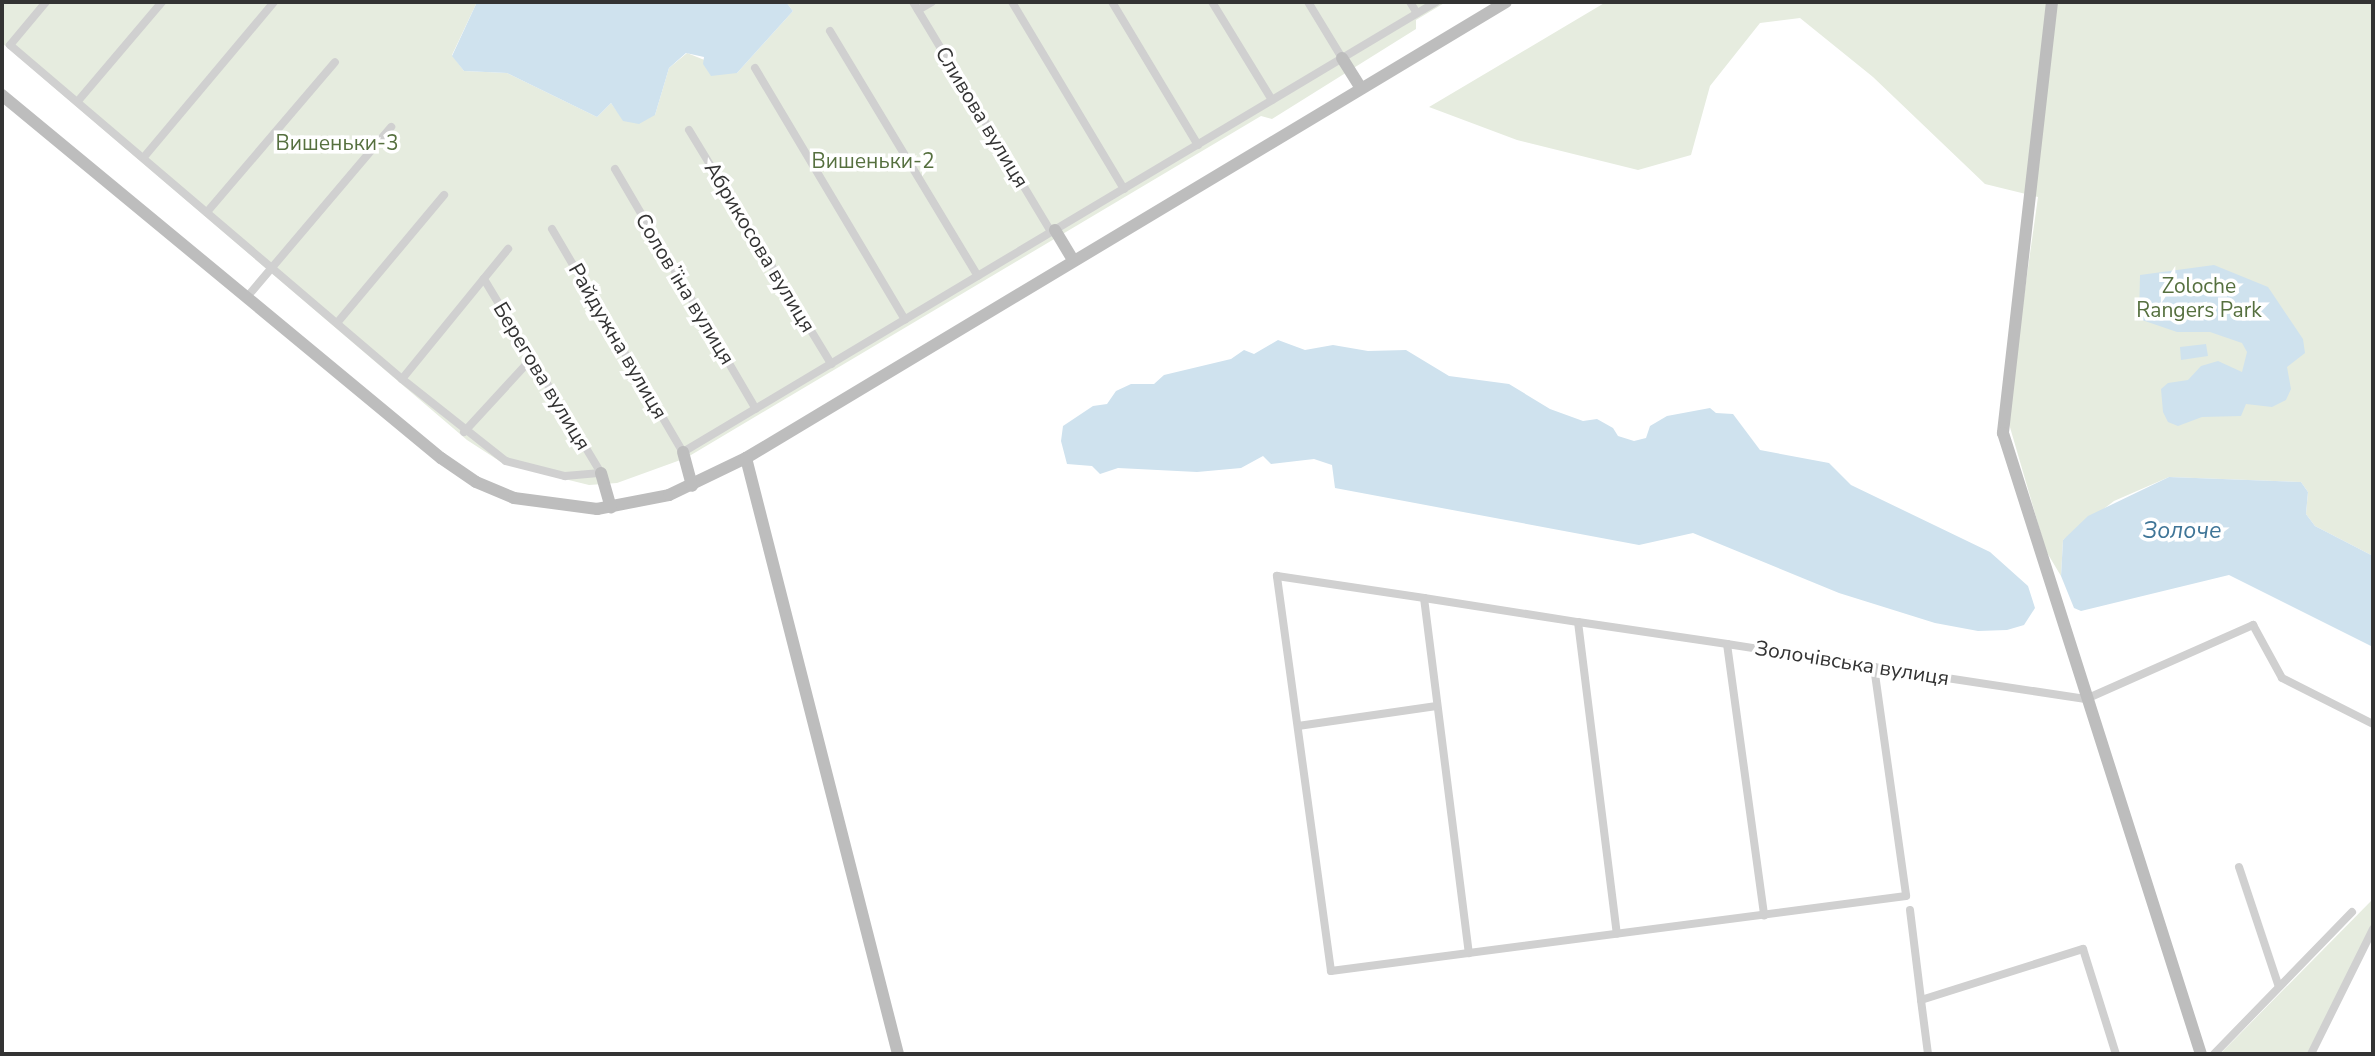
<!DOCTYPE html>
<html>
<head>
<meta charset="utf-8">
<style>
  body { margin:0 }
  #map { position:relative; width:2375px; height:1056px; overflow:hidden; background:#fff; font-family:"Nunito Sans",sans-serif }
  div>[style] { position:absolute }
  .green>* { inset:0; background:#e6ecdf }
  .water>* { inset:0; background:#cfe2ee }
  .street>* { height:8px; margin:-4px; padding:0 4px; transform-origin:4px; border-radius:4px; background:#d0d0d0 }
  .secondary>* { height:12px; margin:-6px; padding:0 6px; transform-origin:6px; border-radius:6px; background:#bdbdbd }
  span { translate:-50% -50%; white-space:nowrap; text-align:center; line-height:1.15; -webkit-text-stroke:7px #fff; paint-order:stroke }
  .street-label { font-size:21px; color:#333 }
  .park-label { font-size:21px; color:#56703f }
  .water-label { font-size:23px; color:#3f7597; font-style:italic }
  .frame { position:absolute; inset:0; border:4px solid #333; pointer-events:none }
</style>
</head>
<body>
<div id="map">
  <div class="green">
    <div style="clip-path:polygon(2px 2px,477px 2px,452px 55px,464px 71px,507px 73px,597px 117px,611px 103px,616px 110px,655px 115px,669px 68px,687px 53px,737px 73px,793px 11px,786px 2px,1446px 2px,1416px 20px,1416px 29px,1272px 119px,1261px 116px,686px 458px,617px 483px,589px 485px,504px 464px,467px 440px,2px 43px)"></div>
    <div style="clip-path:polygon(1606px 2px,2373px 2px,2373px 556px,2315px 526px,2306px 514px,2308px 492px,2301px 482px,2169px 477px,2114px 501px,2063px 540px,2061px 576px,2046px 551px,2007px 417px,2038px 197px,1985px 184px,1873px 77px,1800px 18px,1760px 23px,1710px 86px,1691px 155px,1638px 170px,1517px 140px,1429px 107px)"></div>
    <div style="clip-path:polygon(2373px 899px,2373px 930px,2309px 1054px,2220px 1054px)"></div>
  </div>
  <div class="water">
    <div style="clip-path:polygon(477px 2px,786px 2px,793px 11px,737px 73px,711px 76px,703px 64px,704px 57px,686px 53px,669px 68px,655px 115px,639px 124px,623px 121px,611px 103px,597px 117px,507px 73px,464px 71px,452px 56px)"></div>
    <div style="clip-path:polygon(2214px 265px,2268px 287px,2303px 339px,2305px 353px,2287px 367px,2291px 389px,2286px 400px,2272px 407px,2246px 404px,2241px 416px,2202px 417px,2178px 426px,2168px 422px,2163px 412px,2161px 389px,2168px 383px,2188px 380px,2201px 366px,2218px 361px,2242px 372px,2247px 352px,2242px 343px,2210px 332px,2177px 332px,2139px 319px,2140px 275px)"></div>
    <div style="clip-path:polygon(1278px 340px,1305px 350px,1333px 345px,1368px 351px,1406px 350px,1449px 376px,1509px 384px,1550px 409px,1583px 421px,1597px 419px,1613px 428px,1618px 436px,1634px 441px,1646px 438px,1650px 426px,1667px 416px,1710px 408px,1716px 413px,1733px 414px,1760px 450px,1829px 463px,1851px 485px,1990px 552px,2028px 586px,2035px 608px,2024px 625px,2007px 630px,1978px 631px,1935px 623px,1839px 593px,1693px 533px,1639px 545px,1335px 488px,1332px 465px,1314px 459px,1271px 464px,1263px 456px,1241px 468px,1197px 472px,1118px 468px,1100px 474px,1092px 466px,1067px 464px,1061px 441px,1063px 426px,1093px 406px,1107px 404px,1116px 391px,1131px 384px,1154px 384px,1164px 375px,1231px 359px,1244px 350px,1254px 354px)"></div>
    <div style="clip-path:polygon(2206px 344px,2208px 356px,2181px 360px,2180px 347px)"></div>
    <div style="clip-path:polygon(2169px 477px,2301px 482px,2308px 492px,2306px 514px,2315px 526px,2373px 556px,2373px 647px,2229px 575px,2081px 611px,2074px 608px,2061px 576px,2063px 540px,2088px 516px)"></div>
  </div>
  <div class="street">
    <div style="left:46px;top:2px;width:56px;rotate:129.9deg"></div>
    <div style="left:10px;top:45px;width:515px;rotate:40.43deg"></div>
    <div style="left:402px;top:379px;width:132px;rotate:38.3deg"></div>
    <div style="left:506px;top:461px;width:61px;rotate:14.3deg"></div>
    <div style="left:565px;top:476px;width:36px;rotate:-5deg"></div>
    <div style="left:601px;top:473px;width:227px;rotate:-121.1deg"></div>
    <div style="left:913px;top:2px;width:268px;rotate:59deg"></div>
    <div style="left:1012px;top:2px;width:218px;rotate:59.1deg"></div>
    <div style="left:1112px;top:2px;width:167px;rotate:59deg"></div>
    <div style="left:1212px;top:2px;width:115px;rotate:58.5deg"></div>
    <div style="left:1308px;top:2px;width:66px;rotate:58.7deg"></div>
    <div style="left:1410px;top:2px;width:13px;rotate:58deg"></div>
    <div style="left:918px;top:10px;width:16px;rotate:-30deg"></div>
    <div style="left:830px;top:31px;width:286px;rotate:58.9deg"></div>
    <div style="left:755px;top:68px;width:293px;rotate:59.2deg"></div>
    <div style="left:78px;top:101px;width:130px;rotate:-49.7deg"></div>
    <div style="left:689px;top:130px;width:274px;rotate:58.7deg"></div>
    <div style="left:144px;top:157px;width:202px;rotate:-50deg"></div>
    <div style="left:615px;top:169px;width:278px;rotate:59.6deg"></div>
    <div style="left:207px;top:212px;width:197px;rotate:-49.5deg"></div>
    <div style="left:552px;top:229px;width:259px;rotate:59.6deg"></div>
    <div style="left:683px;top:452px;width:877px;rotate:-30.86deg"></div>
    <div style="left:247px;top:297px;width:223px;rotate:-49.7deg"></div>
    <div style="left:337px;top:323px;width:167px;rotate:-50.1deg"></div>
    <div style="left:402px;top:379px;width:168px;rotate:-50.8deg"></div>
    <div style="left:464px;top:432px;width:100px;rotate:-47.4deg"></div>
    <div style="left:1424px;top:598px;width:358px;rotate:82.8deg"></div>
    <div style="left:1578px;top:622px;width:314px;rotate:82.9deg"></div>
    <div style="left:1727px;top:644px;width:274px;rotate:82.2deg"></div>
    <div style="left:1874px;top:667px;width:231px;rotate:82deg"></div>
    <div style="left:1906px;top:896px;width:580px;rotate:172.57deg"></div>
    <div style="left:1331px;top:971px;width:399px;rotate:-97.8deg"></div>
    <div style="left:1277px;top:576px;width:149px;rotate:8.5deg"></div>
    <div style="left:1424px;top:598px;width:156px;rotate:8.9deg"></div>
    <div style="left:1578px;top:622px;width:151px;rotate:8.4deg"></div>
    <div style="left:1727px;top:644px;width:149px;rotate:8.9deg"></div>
    <div style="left:1874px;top:667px;width:214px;rotate:8.6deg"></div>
    <div style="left:2086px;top:699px;width:183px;rotate:-23.9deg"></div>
    <div style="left:2253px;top:625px;width:60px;rotate:61.3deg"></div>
    <div style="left:2282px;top:678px;width:102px;rotate:26.8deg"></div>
    <div style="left:1298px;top:726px;width:140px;rotate:-8.2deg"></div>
    <div style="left:2239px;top:867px;width:126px;rotate:71.6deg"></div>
    <div style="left:1910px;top:910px;width:91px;rotate:83deg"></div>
    <div style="left:1928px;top:1054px;width:54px;rotate:-97.4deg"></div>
    <div style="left:1921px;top:1000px;width:170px;rotate:-17.5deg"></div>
    <div style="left:2083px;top:949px;width:110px;rotate:72.6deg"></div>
    <div style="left:2214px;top:1054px;width:198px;rotate:-45.8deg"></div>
    <div style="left:2311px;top:1054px;width:140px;rotate:-63.6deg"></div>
  </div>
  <div class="secondary">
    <div style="left:2052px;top:2px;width:434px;rotate:96.5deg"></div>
    <div style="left:2003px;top:433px;width:652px;rotate:72.32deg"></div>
    <div style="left:1342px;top:58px;width:36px;rotate:58deg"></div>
    <div style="left:2px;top:95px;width:570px;rotate:39.59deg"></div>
    <div style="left:441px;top:458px;width:42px;rotate:34.4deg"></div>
    <div style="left:476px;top:482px;width:41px;rotate:22.8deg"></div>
    <div style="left:514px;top:498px;width:84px;rotate:7.5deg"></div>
    <div style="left:597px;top:509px;width:73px;rotate:-11deg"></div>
    <div style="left:669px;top:495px;width:85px;rotate:-25.7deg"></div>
    <div style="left:746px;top:458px;width:886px;rotate:-30.96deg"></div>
    <div style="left:1055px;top:230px;width:35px;rotate:59deg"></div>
    <div style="left:683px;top:452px;width:35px;rotate:75deg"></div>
    <div style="left:746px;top:458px;width:615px;rotate:75.69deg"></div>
    <div style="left:601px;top:473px;width:36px;rotate:74deg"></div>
  </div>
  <div class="street-label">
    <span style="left:982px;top:117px;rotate:59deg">Сливова вулиця</span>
    <span style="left:760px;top:247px;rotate:59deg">Абрикосова вулиця</span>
    <span style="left:685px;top:289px;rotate:59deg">Соловʼїна вулиця</span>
    <span style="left:618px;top:341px;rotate:60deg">Райдужна вулиця</span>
    <span style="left:542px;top:376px;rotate:59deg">Берегова вулиця</span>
    <span style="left:1852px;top:663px;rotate:9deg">Золочівська вулиця</span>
  </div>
  <div class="park-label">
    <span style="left:337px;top:143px">Вишеньки-3</span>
    <span style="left:873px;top:161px">Вишеньки-2</span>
    <span style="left:2199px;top:298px">Zoloche<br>Rangers Park</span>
  </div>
  <div class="water-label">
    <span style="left:2182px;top:531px">Золоче</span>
  </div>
  <div class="frame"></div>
</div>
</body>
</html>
